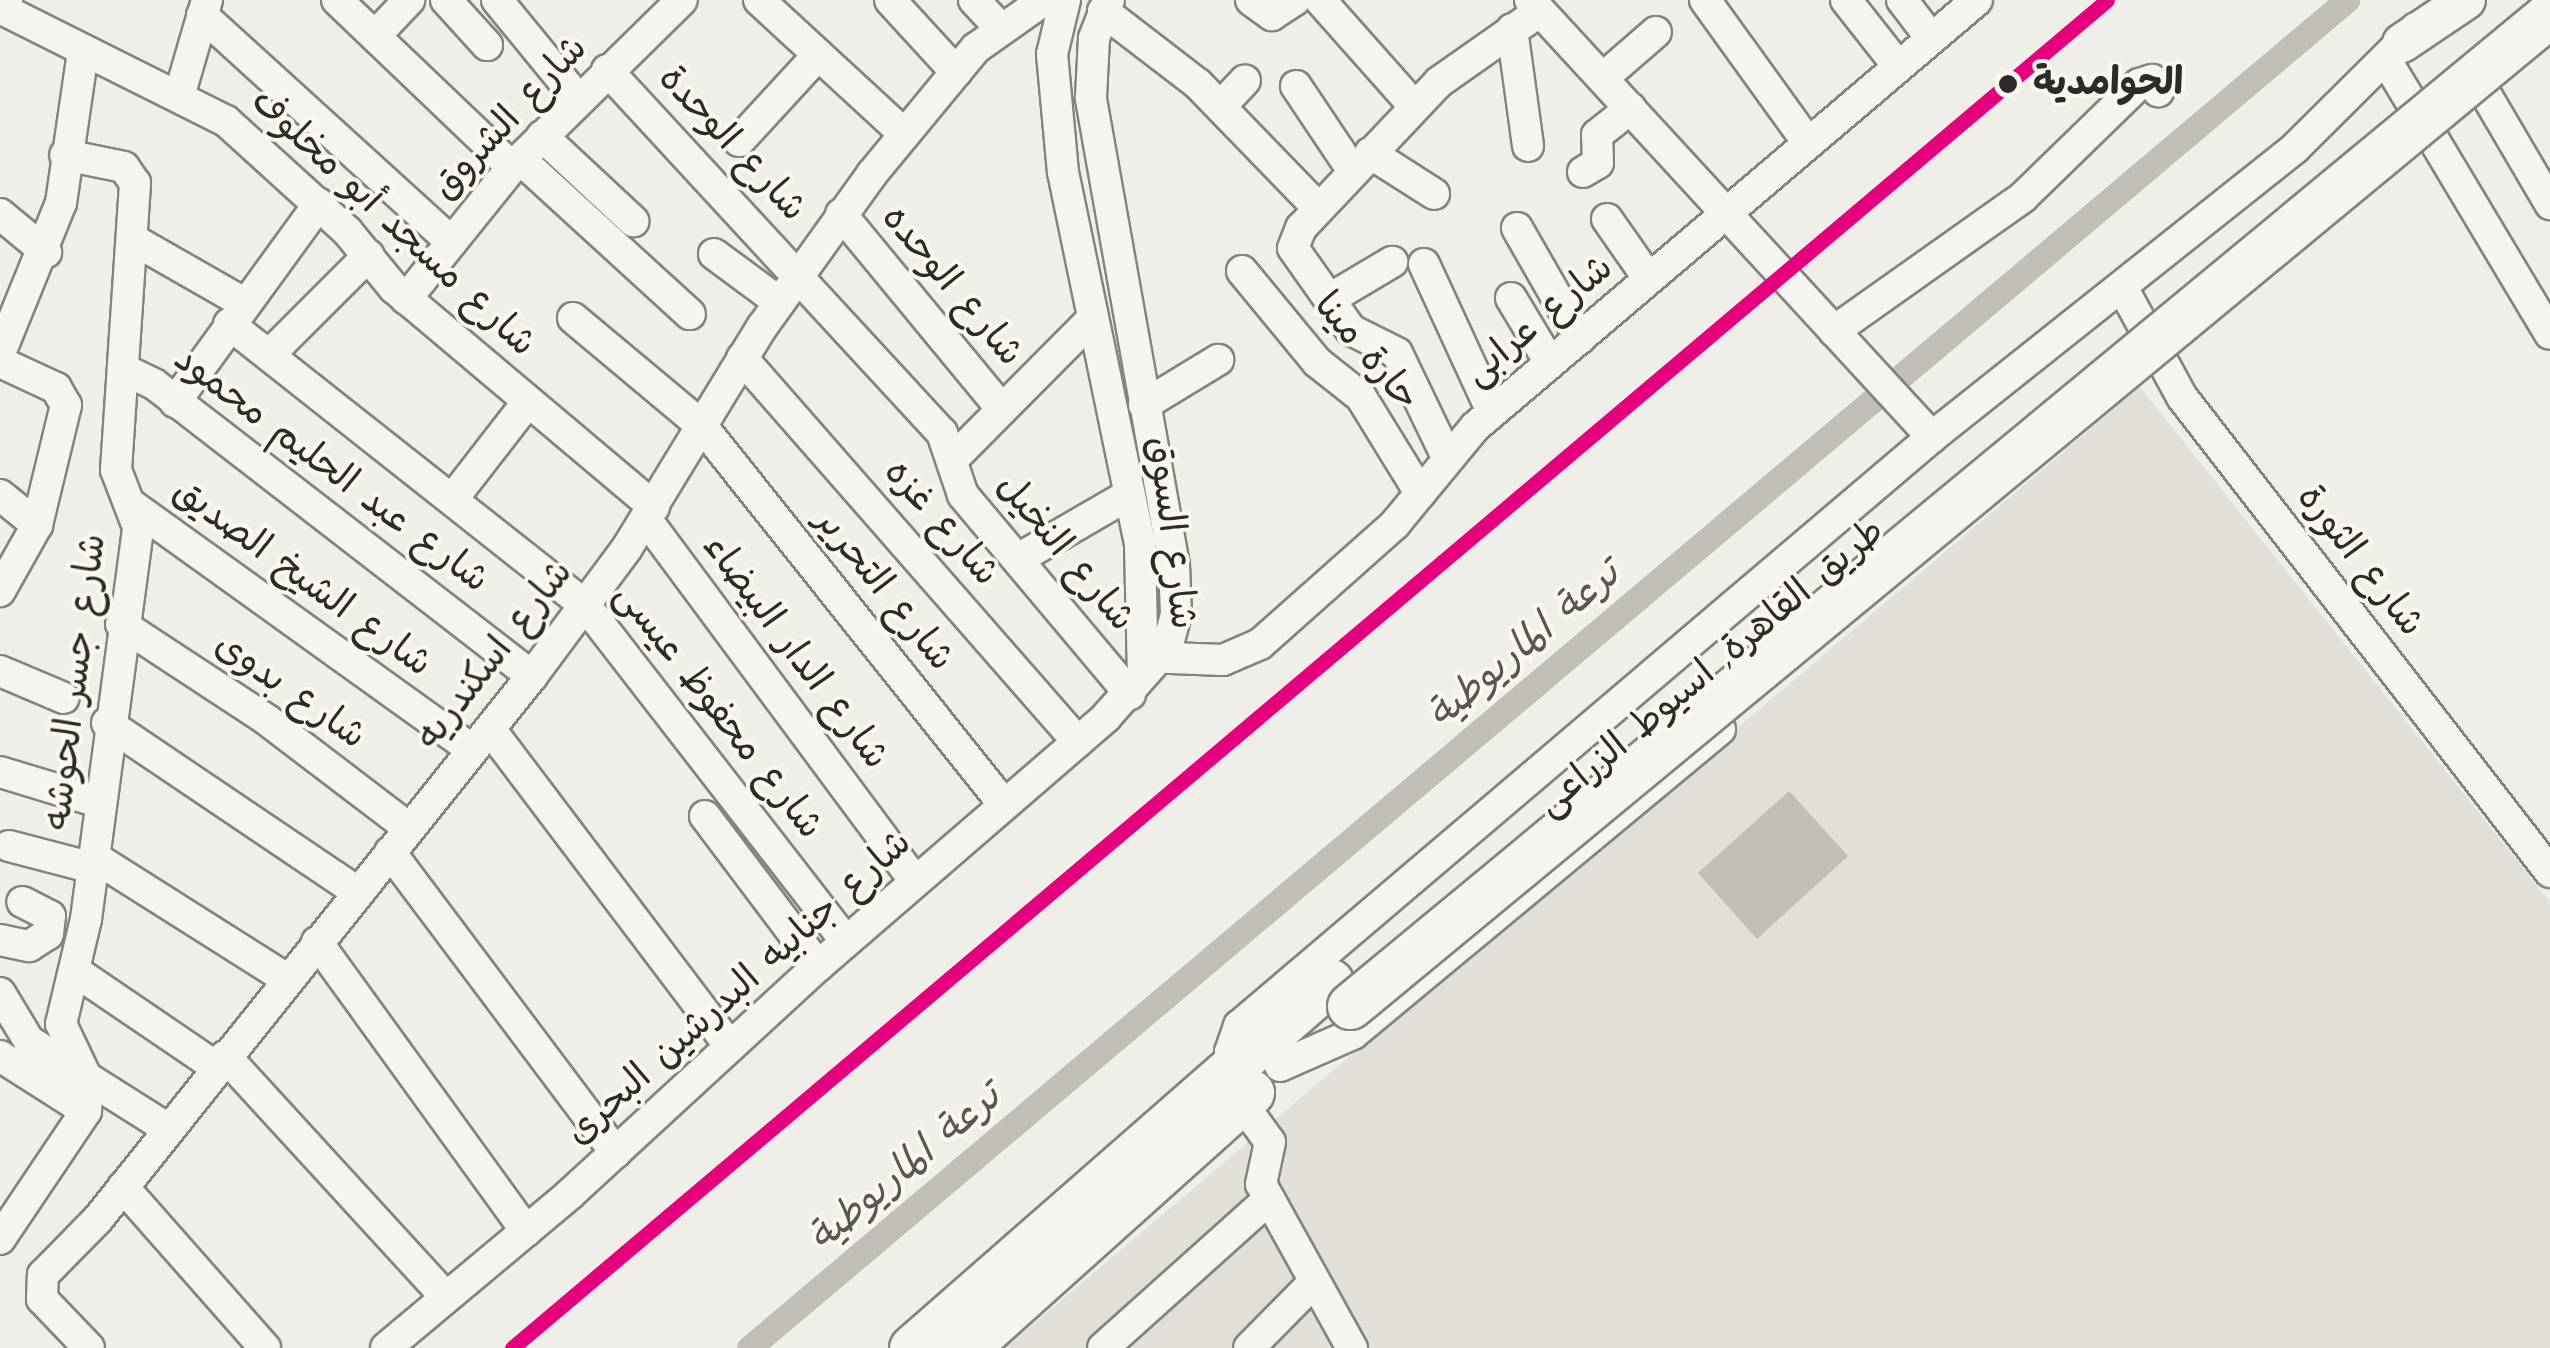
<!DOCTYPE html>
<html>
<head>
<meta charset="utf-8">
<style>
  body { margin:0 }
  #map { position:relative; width:2550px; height:1348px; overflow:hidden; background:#f0eee8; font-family:"Architects Daughter","Playpen Sans Arabic",sans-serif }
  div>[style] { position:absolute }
  .built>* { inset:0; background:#e1dfd7 }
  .water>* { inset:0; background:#c0beb7 }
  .canal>* { height:25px; margin:-12.5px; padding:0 12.5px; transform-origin:12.5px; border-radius:12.5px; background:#c0beb7 }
  .roads { filter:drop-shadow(2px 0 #848380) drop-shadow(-2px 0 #848380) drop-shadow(0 2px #848380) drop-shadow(0 -2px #848380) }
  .minor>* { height:30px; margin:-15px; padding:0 15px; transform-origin:15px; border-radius:15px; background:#f5f4f0 }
  .major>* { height:38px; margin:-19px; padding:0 19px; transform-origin:19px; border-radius:19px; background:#f5f4f0 }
  .highway>* { height:45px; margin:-22.5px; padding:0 22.5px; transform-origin:22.5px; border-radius:22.5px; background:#f5f4f0 }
  .rail>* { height:8px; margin-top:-4px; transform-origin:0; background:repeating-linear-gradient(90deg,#b0afac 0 15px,transparent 0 23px) }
  .bridges { filter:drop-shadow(2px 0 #848380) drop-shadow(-2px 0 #848380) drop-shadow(0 2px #848380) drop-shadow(0 -2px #848380) }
  .highway-bridge>* { height:45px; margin:-22.5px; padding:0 22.5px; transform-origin:22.5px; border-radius:22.5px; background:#f5f4f0 }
  .rail-1>* { height:15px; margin:-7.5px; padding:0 7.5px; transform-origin:7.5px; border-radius:7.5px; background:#e5007d }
  .dots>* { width:28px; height:28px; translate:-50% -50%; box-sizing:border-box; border:5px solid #fbf7ec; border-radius:50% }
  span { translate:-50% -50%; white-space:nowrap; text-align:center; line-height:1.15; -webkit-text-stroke:8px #fbf7ec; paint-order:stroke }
  .stop-label { font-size:38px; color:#2b2b2b; font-weight:700 }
  .left { translate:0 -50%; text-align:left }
  .street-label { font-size:38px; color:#2b2b2b }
  .water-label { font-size:40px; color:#585755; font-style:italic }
</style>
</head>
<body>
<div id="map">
  <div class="built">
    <div style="clip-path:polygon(2140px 387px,2550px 902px,2550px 1348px,1005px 1348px)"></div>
  </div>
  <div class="water">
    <div style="clip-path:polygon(1789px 791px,1848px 856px,1757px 939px,1698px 873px)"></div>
  </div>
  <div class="canal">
    <div style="left:749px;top:1348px;width:2091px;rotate:-40.15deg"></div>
  </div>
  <div class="roads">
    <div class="minor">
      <div style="left:337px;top:0;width:242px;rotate:43.7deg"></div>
      <div style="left:446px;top:0;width:61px;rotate:47.7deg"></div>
      <div style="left:497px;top:0;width:128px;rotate:50.7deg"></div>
      <div style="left:759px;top:0;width:197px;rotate:42.7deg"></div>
      <div style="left:890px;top:0;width:98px;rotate:47.5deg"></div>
      <div style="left:974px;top:0;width:38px;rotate:47deg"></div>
      <div style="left:1065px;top:0;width:56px;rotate:103.5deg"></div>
      <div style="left:1052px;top:54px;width:119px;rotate:84.7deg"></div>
      <div style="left:1063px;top:172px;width:381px;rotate:78.3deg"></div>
      <div style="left:1140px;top:545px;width:129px;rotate:88.7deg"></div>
      <div style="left:1251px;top:0;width:26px;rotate:36deg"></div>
      <div style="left:1272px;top:15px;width:27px;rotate:-33deg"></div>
      <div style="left:1320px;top:0;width:142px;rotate:48.4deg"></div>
      <div style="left:1530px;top:0;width:594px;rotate:47.39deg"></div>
      <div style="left:1705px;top:0;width:176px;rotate:54.2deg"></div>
      <div style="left:1846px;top:0;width:84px;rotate:51.8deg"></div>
      <div style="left:1902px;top:0;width:48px;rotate:52.7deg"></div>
      <div style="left:0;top:8px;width:253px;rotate:26.6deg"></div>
      <div style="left:226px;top:121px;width:164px;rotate:42.3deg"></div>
      <div style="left:347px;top:231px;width:74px;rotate:50.5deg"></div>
      <div style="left:394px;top:288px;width:340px;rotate:40.1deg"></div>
      <div style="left:1103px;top:11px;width:120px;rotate:37.5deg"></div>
      <div style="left:1198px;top:84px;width:173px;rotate:45.9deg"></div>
      <div style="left:202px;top:15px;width:336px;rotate:42.3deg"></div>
      <div style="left:1512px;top:29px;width:118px;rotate:82.2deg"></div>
      <div style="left:375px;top:36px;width:50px;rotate:-46.6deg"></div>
      <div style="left:2386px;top:60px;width:319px;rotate:59.1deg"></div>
      <div style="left:607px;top:70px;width:494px;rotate:47.3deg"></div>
      <div style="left:942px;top:433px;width:65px;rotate:71.3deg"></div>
      <div style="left:963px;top:495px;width:260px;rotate:50deg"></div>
      <div style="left:1603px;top:78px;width:70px;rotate:-41deg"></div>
      <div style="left:1296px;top:86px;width:102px;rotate:56.2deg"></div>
      <div style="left:180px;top:93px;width:97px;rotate:-73.8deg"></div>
      <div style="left:2485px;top:93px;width:129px;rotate:59.6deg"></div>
      <div style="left:1221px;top:106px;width:35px;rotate:-47deg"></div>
      <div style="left:542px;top:136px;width:125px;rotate:43deg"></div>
      <div style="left:739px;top:141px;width:117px;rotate:-47.4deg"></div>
      <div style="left:1370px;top:153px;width:76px;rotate:32.6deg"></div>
      <div style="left:520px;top:159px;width:230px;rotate:42.4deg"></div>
      <div style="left:1583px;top:172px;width:17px;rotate:-31deg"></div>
      <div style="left:1598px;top:163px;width:28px;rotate:-92deg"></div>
      <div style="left:1597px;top:135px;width:43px;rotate:-38.5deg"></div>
      <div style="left:0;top:214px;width:60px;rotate:39.6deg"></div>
      <div style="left:841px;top:214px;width:253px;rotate:50.5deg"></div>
      <div style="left:1607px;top:219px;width:73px;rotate:55deg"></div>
      <div style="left:1517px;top:228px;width:127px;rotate:60.2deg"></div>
      <div style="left:132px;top:239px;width:129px;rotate:29.7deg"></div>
      <div style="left:714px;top:254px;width:81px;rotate:36.4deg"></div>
      <div style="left:1424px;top:264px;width:163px;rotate:65.3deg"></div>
      <div style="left:1242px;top:271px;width:118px;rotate:50.5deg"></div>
      <div style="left:1317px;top:362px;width:56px;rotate:38.5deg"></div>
      <div style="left:1361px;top:397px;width:113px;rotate:58.4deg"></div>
      <div style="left:2122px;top:287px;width:125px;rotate:61.4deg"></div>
      <div style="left:2182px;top:397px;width:601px;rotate:52.23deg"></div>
      <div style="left:1333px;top:297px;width:69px;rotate:-30.7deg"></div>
      <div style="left:1511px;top:298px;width:76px;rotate:59deg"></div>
      <div style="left:406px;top:299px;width:169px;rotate:-51.2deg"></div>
      <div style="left:512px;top:167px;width:238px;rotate:-44.5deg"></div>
      <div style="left:573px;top:318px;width:167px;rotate:39.9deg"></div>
      <div style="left:701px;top:425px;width:486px;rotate:51.4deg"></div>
      <div style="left:229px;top:324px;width:454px;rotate:38.3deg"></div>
      <div style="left:585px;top:605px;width:425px;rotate:52.2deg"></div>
      <div style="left:1834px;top:331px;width:232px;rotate:-35.3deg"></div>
      <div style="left:2023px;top:197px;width:162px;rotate:-44.2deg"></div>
      <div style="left:2139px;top:84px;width:14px;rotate:-17deg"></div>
      <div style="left:2152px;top:80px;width:13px;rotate:61deg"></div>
      <div style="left:0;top:353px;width:162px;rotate:-67.9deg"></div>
      <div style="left:61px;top:203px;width:152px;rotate:-81.7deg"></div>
      <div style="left:269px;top:355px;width:141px;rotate:-45deg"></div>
      <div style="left:742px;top:358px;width:510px;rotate:48.81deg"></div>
      <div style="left:0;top:362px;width:62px;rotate:24.9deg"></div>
      <div style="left:56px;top:388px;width:20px;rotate:60deg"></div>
      <div style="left:66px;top:405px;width:123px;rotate:103.6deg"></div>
      <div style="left:37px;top:525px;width:76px;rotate:119.3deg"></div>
      <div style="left:125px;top:370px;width:32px;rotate:26deg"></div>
      <div style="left:154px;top:384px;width:478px;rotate:37.7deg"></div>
      <div style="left:175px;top:402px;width:245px;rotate:-54deg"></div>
      <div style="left:1144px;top:405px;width:87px;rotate:-31.3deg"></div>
      <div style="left:1447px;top:457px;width:115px;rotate:-115.7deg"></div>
      <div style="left:1397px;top:353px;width:51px;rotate:-153.4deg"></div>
      <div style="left:1351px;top:330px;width:100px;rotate:-125.3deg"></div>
      <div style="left:1293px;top:248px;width:22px;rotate:-68deg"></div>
      <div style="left:1301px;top:228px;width:201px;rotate:-46.6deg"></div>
      <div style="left:1439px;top:82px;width:123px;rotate:-35.1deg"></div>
      <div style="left:954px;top:458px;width:197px;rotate:-45.2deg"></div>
      <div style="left:0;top:495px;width:48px;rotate:39deg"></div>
      <div style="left:454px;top:497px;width:119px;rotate:-52.2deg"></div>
      <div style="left:133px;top:506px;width:418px;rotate:35.7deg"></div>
      <div style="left:646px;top:519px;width:451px;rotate:53.4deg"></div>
      <div style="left:1018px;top:559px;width:129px;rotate:-30.1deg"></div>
      <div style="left:121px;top:624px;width:175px;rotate:33.3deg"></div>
      <div style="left:267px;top:720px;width:178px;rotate:37.3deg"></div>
      <div style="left:1145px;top:657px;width:78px;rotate:2.2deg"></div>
      <div style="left:1223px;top:660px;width:40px;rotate:-23.4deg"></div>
      <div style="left:1260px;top:644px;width:181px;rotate:-41.6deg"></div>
      <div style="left:1395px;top:524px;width:126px;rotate:-50.5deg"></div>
      <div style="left:1475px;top:427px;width:659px;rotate:-40.38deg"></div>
      <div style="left:0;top:671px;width:69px;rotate:22.9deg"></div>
      <div style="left:107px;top:723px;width:303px;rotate:34deg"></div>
      <div style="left:490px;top:729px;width:398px;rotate:52.9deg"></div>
      <div style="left:0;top:772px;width:103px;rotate:16.9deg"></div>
      <div style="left:705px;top:816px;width:188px;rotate:53deg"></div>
      <div style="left:9px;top:846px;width:87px;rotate:14.7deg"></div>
      <div style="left:390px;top:852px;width:376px;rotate:53.1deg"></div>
      <div style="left:94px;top:857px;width:228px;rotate:32.3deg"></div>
      <div style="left:0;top:940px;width:30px;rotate:12deg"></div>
      <div style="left:29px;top:946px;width:22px;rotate:-32deg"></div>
      <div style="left:48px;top:934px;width:18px;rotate:-84deg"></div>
      <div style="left:50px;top:916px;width:31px;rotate:-153deg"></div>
      <div style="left:317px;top:942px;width:357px;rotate:54.1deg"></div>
      <div style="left:75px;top:971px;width:171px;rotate:34.2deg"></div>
      <div style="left:0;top:993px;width:56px;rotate:58.9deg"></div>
      <div style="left:29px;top:1041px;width:165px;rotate:32.3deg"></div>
      <div style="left:0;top:1056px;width:102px;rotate:32.6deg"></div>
      <div style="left:225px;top:1056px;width:327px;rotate:47.5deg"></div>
      <div style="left:1280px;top:1066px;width:80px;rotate:-23.7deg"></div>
      <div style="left:1353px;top:1034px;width:477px;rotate:-39.7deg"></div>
      <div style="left:1233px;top:1068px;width:16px;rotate:-101deg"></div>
      <div style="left:1230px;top:1052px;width:28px;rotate:-71deg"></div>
      <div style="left:1239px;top:1026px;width:909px;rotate:-40.36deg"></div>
      <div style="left:1932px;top:437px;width:464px;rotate:-38.5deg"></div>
      <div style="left:2295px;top:148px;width:170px;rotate:-44.8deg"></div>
      <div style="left:1241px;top:1102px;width:49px;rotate:54.1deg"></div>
      <div style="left:1270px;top:1142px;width:43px;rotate:102.1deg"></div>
      <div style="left:1261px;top:1184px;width:188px;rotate:61deg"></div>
      <div style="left:123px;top:1187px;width:215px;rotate:48.6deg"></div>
      <div style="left:0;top:1239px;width:154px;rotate:-56.1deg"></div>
      <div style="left:86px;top:1111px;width:30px;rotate:-86deg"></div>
      <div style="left:88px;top:1081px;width:63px;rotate:-115.3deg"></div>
      <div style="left:61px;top:1024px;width:108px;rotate:-76.6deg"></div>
      <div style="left:86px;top:919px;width:395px;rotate:-82.4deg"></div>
      <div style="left:138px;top:527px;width:61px;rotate:-111.1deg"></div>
      <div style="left:116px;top:470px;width:288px;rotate:-86.2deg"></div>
      <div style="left:135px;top:183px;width:19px;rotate:-125deg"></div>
      <div style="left:124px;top:167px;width:60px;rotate:-168.5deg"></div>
      <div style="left:89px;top:1348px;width:68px;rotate:-133.8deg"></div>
      <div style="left:42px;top:1299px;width:24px;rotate:-88deg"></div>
      <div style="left:43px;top:1275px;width:78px;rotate:-45.5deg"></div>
      <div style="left:98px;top:1219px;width:695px;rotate:-51.37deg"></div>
      <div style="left:532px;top:676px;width:159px;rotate:-53.4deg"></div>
      <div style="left:627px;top:548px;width:259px;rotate:-58.6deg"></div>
      <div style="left:762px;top:327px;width:188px;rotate:-54.3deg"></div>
      <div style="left:872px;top:174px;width:163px;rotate:-50.5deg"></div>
      <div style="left:976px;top:48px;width:83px;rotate:-35.2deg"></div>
      <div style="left:386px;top:1348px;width:240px;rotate:-39.9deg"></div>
      <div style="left:570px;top:1194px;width:337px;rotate:-42.6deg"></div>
      <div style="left:818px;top:966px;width:381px;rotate:-40.8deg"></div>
      <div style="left:1106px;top:717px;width:92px;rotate:-48.5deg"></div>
      <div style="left:1167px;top:648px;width:35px;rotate:-75deg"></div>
      <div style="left:1176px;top:614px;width:49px;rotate:-92.3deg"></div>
      <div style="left:1174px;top:565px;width:475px;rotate:-100.1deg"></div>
      <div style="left:1091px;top:97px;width:59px;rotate:-87.1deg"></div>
      <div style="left:1094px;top:38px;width:41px;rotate:-68.5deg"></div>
      <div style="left:1103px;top:1348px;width:223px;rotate:-41.9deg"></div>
      <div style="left:1249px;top:1348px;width:91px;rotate:-45.4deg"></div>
    </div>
    <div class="major">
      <div style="left:0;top:5px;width:6px;rotate:-59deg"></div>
      <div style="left:2402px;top:43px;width:77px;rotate:-33.9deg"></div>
    </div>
    <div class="highway">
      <div style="left:912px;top:1348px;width:556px;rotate:-41.21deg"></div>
      <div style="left:966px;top:1348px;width:383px;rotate:-41.9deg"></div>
    </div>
  </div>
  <div class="rail">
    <div style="left:512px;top:1348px;width:2088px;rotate:-40.2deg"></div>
  </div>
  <div class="bridges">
    <div class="highway-bridge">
      <div style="left:1350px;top:1006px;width:1557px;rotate:-39.58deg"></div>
    </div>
  </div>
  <div class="rail-1">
    <div style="left:512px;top:1348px;width:2088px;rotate:-40.2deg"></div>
  </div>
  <div class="dots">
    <div style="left:2008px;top:84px;background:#2b2b2b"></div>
  </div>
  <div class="stop-label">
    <span class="left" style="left:2033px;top:84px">الحوامدية</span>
  </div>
  <div class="street-label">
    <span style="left:510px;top:118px;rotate:-47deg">شارع الشروق</span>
    <span style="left:732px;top:144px;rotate:47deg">شارع الوحدة</span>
    <span style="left:393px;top:223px;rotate:43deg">شارع مسجد أبو مخلوف</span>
    <span style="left:952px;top:286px;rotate:50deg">شارع الوحده</span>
    <span style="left:1539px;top:321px;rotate:-40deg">شارع عرابى</span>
    <span style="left:1366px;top:352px;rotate:50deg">حارة مينا</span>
    <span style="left:331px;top:470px;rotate:37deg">شارع عبد الحليم محمود</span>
    <span style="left:941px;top:523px;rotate:49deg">شارع غزه</span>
    <span style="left:1171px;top:533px;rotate:83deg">شارع السوق</span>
    <span style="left:1065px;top:553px;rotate:50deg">شارع النخيل</span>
    <span style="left:2360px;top:561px;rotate:52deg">شارع الثورة</span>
    <span style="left:302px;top:578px;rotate:36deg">شارع الشيخ الصديق</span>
    <span style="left:884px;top:590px;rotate:51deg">شارع التحرير</span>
    <span style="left:795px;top:652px;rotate:53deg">شارع الدار البيضاء</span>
    <span style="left:495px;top:655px;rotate:-52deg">شارع اسكندريه</span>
    <span style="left:1711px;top:668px;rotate:-40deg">طريق القاهرة, اسيوط الزراعى</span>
    <span style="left:76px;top:682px;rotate:-83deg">شارع جسر الحوشه</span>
    <span style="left:290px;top:691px;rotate:35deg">شارع بدوى</span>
    <span style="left:718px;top:711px;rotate:52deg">شارع محفوظ عيسى</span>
    <span style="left:739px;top:988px;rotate:-42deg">شارع جنابيه البدرشين البحرى</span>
  </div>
  <div class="water-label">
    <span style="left:1524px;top:645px;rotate:-40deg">ترعة الماريوطية</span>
    <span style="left:905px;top:1168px;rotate:-40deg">ترعة الماريوطية</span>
  </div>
</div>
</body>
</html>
